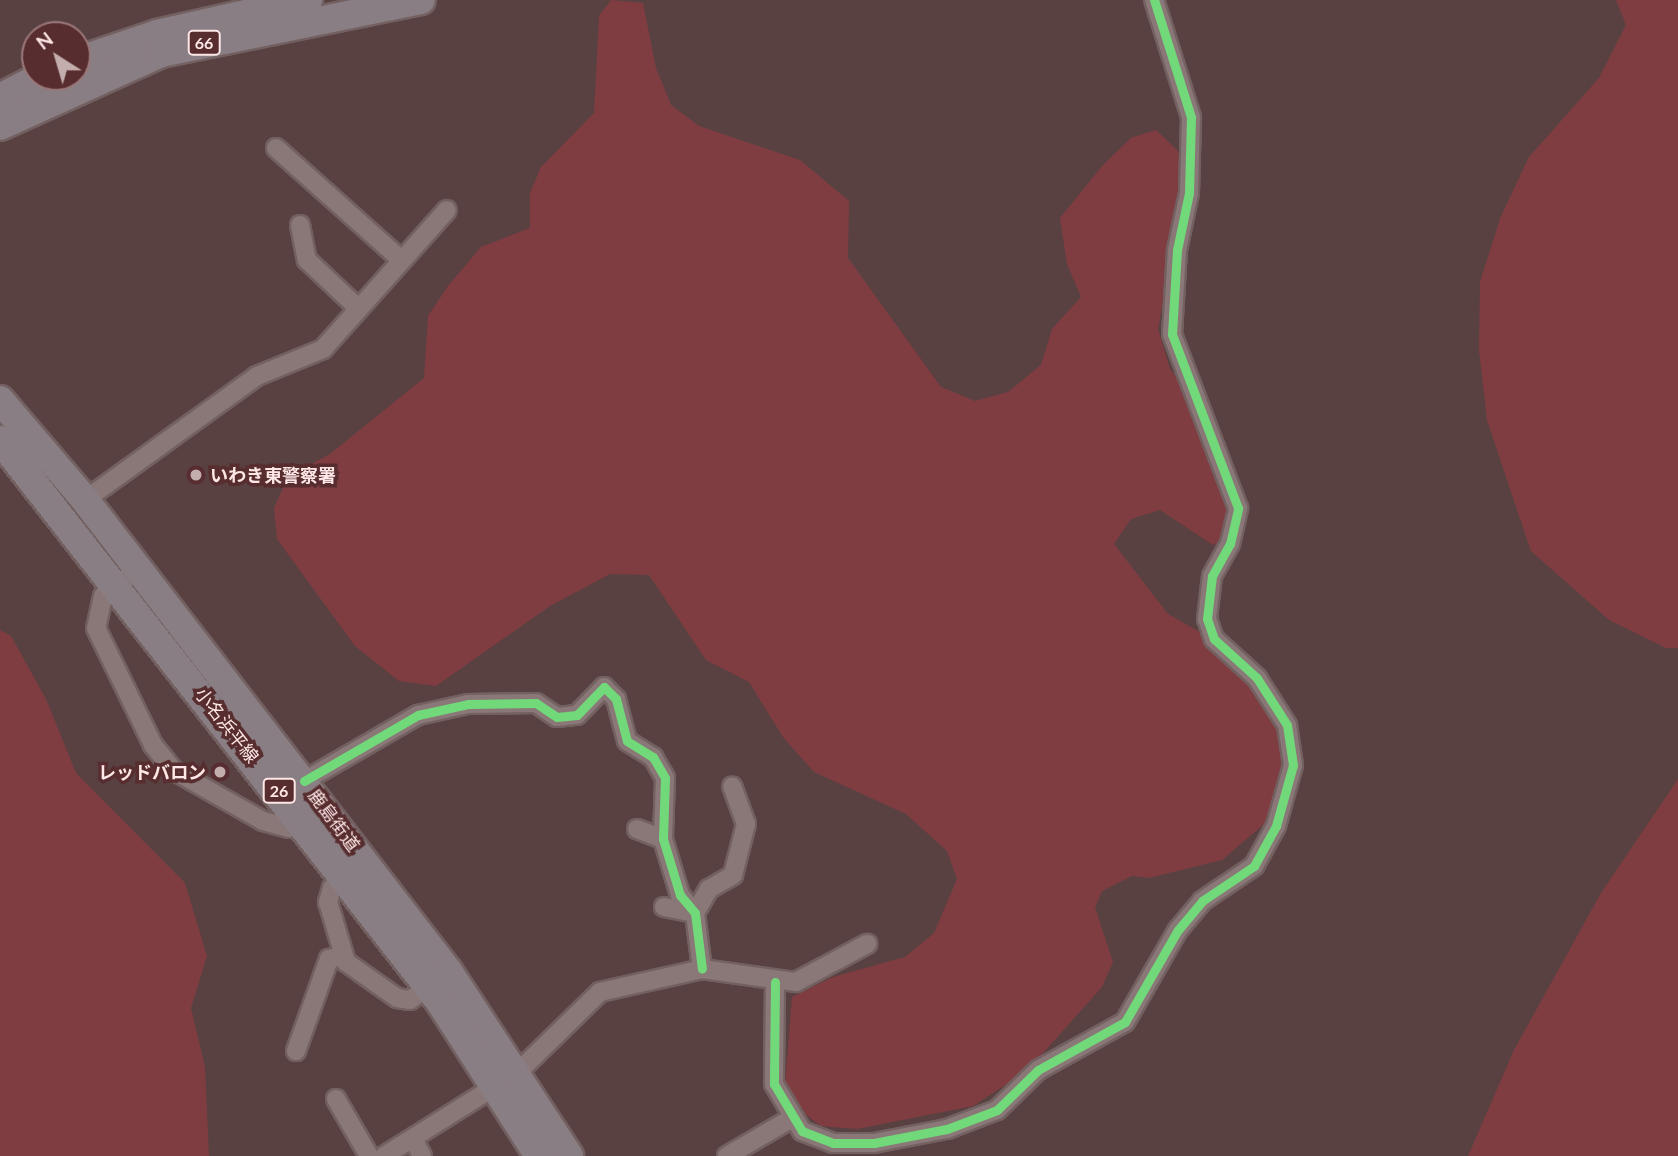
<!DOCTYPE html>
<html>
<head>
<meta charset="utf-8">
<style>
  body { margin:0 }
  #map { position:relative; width:1678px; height:1156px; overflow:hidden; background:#594142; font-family:Lato,"Noto Sans JP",sans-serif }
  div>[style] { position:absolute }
  .green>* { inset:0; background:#803d41 }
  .roads { filter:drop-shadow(2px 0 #736060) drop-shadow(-2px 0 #736060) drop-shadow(0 2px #736060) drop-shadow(0 -2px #736060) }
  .minor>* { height:18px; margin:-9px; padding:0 9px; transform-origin:9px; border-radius:9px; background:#8a7878 }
  .primary>* { height:28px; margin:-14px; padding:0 14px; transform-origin:14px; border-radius:14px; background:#897e83 }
  .cycleway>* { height:9px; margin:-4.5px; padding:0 4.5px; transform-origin:4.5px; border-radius:4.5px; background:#71d979 }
  .dots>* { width:19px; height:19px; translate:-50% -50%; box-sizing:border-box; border:4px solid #572d2f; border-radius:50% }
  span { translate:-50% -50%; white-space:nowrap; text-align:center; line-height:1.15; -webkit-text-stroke:7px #572d2f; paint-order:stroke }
  .shield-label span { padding:2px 5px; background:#572d2f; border:2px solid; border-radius:5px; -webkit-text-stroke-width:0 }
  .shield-label { font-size:16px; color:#fee7e7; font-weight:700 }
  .poi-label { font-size:18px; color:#fee7e7; font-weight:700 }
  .left { translate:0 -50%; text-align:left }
  .right { translate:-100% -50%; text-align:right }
  .street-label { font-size:18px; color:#fee7e7 }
  .north { position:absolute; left:21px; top:21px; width:70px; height:70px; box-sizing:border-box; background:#572d2f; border:2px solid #9a7779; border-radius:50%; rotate:323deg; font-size:19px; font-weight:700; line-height:28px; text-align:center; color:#fee7e7 }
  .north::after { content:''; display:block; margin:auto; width:24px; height:32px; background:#c4adad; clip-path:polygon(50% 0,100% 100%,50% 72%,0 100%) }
</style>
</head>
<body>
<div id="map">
  <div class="green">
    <div style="clip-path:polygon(611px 0,643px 3px,656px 68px,671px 105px,699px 126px,800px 160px,849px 201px,848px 258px,941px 387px,975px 401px,1008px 392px,1041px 365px,1052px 329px,1081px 297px,1067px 264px,1060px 218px,1103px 165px,1131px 138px,1156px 130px,1178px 151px,1186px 177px,1158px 329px,1170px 369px,1187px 390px,1226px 483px,1230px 515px,1225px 539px,1213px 545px,1160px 510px,1131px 519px,1114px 544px,1168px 614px,1200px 632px,1253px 683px,1279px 722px,1290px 759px,1277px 813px,1222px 860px,1149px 878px,1132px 876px,1102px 891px,1095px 907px,1113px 962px,1102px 987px,1027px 1071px,973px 1106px,857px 1129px,821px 1126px,801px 1111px,785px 1084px,792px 997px,833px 977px,905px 957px,934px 933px,957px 879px,947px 851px,906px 814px,814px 772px,783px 737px,749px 682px,706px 660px,649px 575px,610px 574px,550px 606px,436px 686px,399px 681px,355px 646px,277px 539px,274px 508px,288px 477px,330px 454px,424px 378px,428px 316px,448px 286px,481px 247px,530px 228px,530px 193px,541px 167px,594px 113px,599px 16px)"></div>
    <div style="clip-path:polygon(1616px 0,1678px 0,1678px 648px,1666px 648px,1609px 620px,1531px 551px,1487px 420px,1479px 350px,1480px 282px,1501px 216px,1529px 157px,1599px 78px,1626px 25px)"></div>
    <div style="clip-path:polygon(0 630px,11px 636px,46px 699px,76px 773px,185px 883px,207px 956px,191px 1008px,205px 1067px,209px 1156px,0 1156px)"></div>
    <div style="clip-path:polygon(1678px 779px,1678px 1156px,1468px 1156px,1514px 1050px,1601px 893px)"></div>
  </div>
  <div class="roads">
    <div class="minor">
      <div style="left:276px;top:148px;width:166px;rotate:41.8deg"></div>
      <div style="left:300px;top:225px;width:36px;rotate:79deg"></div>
      <div style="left:307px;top:260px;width:71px;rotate:43.3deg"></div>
      <div style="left:85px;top:500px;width:212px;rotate:-35.8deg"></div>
      <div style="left:257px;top:376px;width:71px;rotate:-22.2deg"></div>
      <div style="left:323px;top:349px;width:186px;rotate:-48.3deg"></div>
      <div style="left:138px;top:569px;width:44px;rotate:142.4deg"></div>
      <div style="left:103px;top:596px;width:33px;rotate:102deg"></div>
      <div style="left:96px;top:628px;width:130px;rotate:64deg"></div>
      <div style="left:153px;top:745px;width:32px;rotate:51deg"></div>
      <div style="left:173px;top:770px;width:103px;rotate:29.5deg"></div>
      <div style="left:263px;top:821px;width:27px;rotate:15deg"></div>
      <div style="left:289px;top:828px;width:18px;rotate:-34deg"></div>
      <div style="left:304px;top:781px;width:132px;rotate:-30.1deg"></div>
      <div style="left:418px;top:715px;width:51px;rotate:-12.4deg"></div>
      <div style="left:468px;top:704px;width:68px;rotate:-0.8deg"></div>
      <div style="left:536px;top:703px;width:25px;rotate:34deg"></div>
      <div style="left:557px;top:717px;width:20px;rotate:-6deg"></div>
      <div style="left:577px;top:715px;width:39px;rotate:-46deg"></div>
      <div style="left:604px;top:687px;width:17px;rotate:45deg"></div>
      <div style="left:616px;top:699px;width:43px;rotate:75.3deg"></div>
      <div style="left:627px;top:741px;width:31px;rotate:32deg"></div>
      <div style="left:653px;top:757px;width:24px;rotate:60deg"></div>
      <div style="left:665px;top:778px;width:61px;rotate:91.9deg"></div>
      <div style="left:663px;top:839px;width:59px;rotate:73.1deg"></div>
      <div style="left:680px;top:895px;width:23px;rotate:50deg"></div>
      <div style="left:695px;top:913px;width:56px;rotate:82.9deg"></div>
      <div style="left:637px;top:829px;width:28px;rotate:21deg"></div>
      <div style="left:351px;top:875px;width:23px;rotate:146deg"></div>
      <div style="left:332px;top:888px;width:15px;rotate:106deg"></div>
      <div style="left:328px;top:902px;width:63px;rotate:73.3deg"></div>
      <div style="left:346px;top:962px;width:62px;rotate:35.2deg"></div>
      <div style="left:397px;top:998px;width:13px;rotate:9deg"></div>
      <div style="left:410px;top:1000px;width:30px;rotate:-37deg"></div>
      <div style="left:664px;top:907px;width:32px;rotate:11deg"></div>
      <div style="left:695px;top:913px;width:28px;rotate:-60deg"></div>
      <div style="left:709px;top:889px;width:28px;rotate:-30deg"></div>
      <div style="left:733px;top:875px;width:53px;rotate:-75.7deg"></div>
      <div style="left:746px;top:824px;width:40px;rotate:-110.2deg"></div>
      <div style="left:775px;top:982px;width:102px;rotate:90.6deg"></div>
      <div style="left:774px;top:1084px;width:55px;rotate:59.2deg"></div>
      <div style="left:802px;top:1131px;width:33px;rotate:21deg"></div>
      <div style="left:833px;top:1143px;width:41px"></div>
      <div style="left:874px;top:1143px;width:74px;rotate:-10.9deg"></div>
      <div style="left:947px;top:1129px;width:53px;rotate:-20.8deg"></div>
      <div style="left:997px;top:1110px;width:57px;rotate:-44.3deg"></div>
      <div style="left:1038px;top:1070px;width:99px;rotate:-28.9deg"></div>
      <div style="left:1125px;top:1022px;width:106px;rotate:-60.1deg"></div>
      <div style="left:1178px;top:930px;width:38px;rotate:-50deg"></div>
      <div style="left:1202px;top:901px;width:63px;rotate:-33.9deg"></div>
      <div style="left:1254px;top:866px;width:46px;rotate:-61.2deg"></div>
      <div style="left:1276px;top:826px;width:63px;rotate:-74.4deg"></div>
      <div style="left:1293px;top:765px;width:40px;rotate:-98.5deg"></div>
      <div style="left:1287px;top:725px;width:56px;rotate:-122.6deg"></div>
      <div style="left:1257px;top:678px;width:58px;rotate:-137.8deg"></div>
      <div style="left:1214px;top:639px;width:21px;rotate:-109deg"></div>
      <div style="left:1207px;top:619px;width:43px;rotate:-83.4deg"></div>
      <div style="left:1212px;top:576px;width:37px;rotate:-61deg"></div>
      <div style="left:1230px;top:544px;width:37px;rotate:-77deg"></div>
      <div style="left:1238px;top:508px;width:186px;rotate:-110.8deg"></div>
      <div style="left:1172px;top:334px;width:84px;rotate:-86.6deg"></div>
      <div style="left:1177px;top:250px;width:58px;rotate:-78.1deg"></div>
      <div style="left:1189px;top:193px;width:76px;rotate:-88.5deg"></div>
      <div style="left:1191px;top:117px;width:123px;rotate:-107.5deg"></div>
      <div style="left:296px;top:1051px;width:98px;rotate:-70.3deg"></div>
      <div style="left:329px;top:959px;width:13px;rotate:-13deg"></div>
      <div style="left:336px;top:1099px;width:66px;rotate:59.9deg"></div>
      <div style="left:413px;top:1139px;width:19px;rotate:62deg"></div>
      <div style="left:384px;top:1156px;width:158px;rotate:-32.1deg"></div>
      <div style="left:518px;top:1072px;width:115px;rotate:-44.3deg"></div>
      <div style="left:600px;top:992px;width:105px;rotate:-12.7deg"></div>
      <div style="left:702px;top:969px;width:95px;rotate:7.9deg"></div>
      <div style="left:796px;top:982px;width:81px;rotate:-28.2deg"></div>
      <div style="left:727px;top:1156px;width:75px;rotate:-30.3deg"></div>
    </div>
    <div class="primary">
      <div style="left:77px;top:61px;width:84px;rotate:-18.6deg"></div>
      <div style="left:157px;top:34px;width:155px;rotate:-12.7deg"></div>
      <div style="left:0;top:98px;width:45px;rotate:-27.7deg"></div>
      <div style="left:0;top:126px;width:177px;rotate:-24.4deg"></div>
      <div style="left:161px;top:53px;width:265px;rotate:-11.5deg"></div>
      <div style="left:0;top:400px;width:131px;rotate:49.6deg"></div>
      <div style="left:85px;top:500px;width:595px;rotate:52.38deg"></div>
      <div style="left:448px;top:971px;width:221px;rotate:56.8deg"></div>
      <div style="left:0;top:440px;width:714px;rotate:51.94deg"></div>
      <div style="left:440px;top:1002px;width:183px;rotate:57.3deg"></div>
    </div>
  </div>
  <div class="cycleway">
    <div style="left:304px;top:781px;width:132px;rotate:-30.1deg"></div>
    <div style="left:418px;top:715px;width:51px;rotate:-12.4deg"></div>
    <div style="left:468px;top:704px;width:68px;rotate:-0.8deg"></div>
    <div style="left:536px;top:703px;width:25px;rotate:34deg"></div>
    <div style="left:557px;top:717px;width:20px;rotate:-6deg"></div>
    <div style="left:577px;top:715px;width:39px;rotate:-46deg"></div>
    <div style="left:604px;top:687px;width:17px;rotate:45deg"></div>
    <div style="left:616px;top:699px;width:43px;rotate:75.3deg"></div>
    <div style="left:627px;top:741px;width:31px;rotate:32deg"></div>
    <div style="left:653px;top:757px;width:24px;rotate:60deg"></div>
    <div style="left:665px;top:778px;width:61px;rotate:91.9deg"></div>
    <div style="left:663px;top:839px;width:59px;rotate:73.1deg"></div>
    <div style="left:680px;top:895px;width:23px;rotate:50deg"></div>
    <div style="left:695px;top:913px;width:56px;rotate:82.9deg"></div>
    <div style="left:775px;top:982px;width:102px;rotate:90.6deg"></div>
    <div style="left:774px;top:1084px;width:55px;rotate:59.2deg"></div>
    <div style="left:802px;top:1131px;width:33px;rotate:21deg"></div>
    <div style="left:833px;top:1143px;width:41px"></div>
    <div style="left:874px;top:1143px;width:74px;rotate:-10.9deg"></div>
    <div style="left:947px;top:1129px;width:53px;rotate:-20.8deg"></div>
    <div style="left:997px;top:1110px;width:57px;rotate:-44.3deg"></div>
    <div style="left:1038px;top:1070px;width:99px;rotate:-28.9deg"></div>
    <div style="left:1125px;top:1022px;width:106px;rotate:-60.1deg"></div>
    <div style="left:1178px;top:930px;width:38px;rotate:-50deg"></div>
    <div style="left:1202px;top:901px;width:63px;rotate:-33.9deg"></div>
    <div style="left:1254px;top:866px;width:46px;rotate:-61.2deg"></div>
    <div style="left:1276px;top:826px;width:63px;rotate:-74.4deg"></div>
    <div style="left:1293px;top:765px;width:40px;rotate:-98.5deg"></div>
    <div style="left:1287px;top:725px;width:56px;rotate:-122.6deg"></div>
    <div style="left:1257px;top:678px;width:58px;rotate:-137.8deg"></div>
    <div style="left:1214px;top:639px;width:21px;rotate:-109deg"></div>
    <div style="left:1207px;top:619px;width:43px;rotate:-83.4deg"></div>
    <div style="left:1212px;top:576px;width:37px;rotate:-61deg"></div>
    <div style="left:1230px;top:544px;width:37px;rotate:-77deg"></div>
    <div style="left:1238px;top:508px;width:186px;rotate:-110.8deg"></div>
    <div style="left:1172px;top:334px;width:84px;rotate:-86.6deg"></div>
    <div style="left:1177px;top:250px;width:58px;rotate:-78.1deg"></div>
    <div style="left:1189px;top:193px;width:76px;rotate:-88.5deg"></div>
    <div style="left:1191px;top:117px;width:123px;rotate:-107.5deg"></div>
  </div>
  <div class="dots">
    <div style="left:196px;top:475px;background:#c4adad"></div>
    <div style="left:220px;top:772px;background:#c4adad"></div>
  </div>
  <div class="shield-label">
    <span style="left:204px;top:43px">66</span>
    <span style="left:279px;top:791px">26</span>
  </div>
  <div class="poi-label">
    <span class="left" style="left:210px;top:475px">いわき東警察署</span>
    <span class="right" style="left:206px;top:772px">レッドバロン</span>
  </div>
  <div class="street-label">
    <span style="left:227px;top:725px;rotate:52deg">小名浜平線</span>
    <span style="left:334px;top:820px;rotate:53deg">鹿島街道</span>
  </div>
  <div class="north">N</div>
</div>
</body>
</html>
